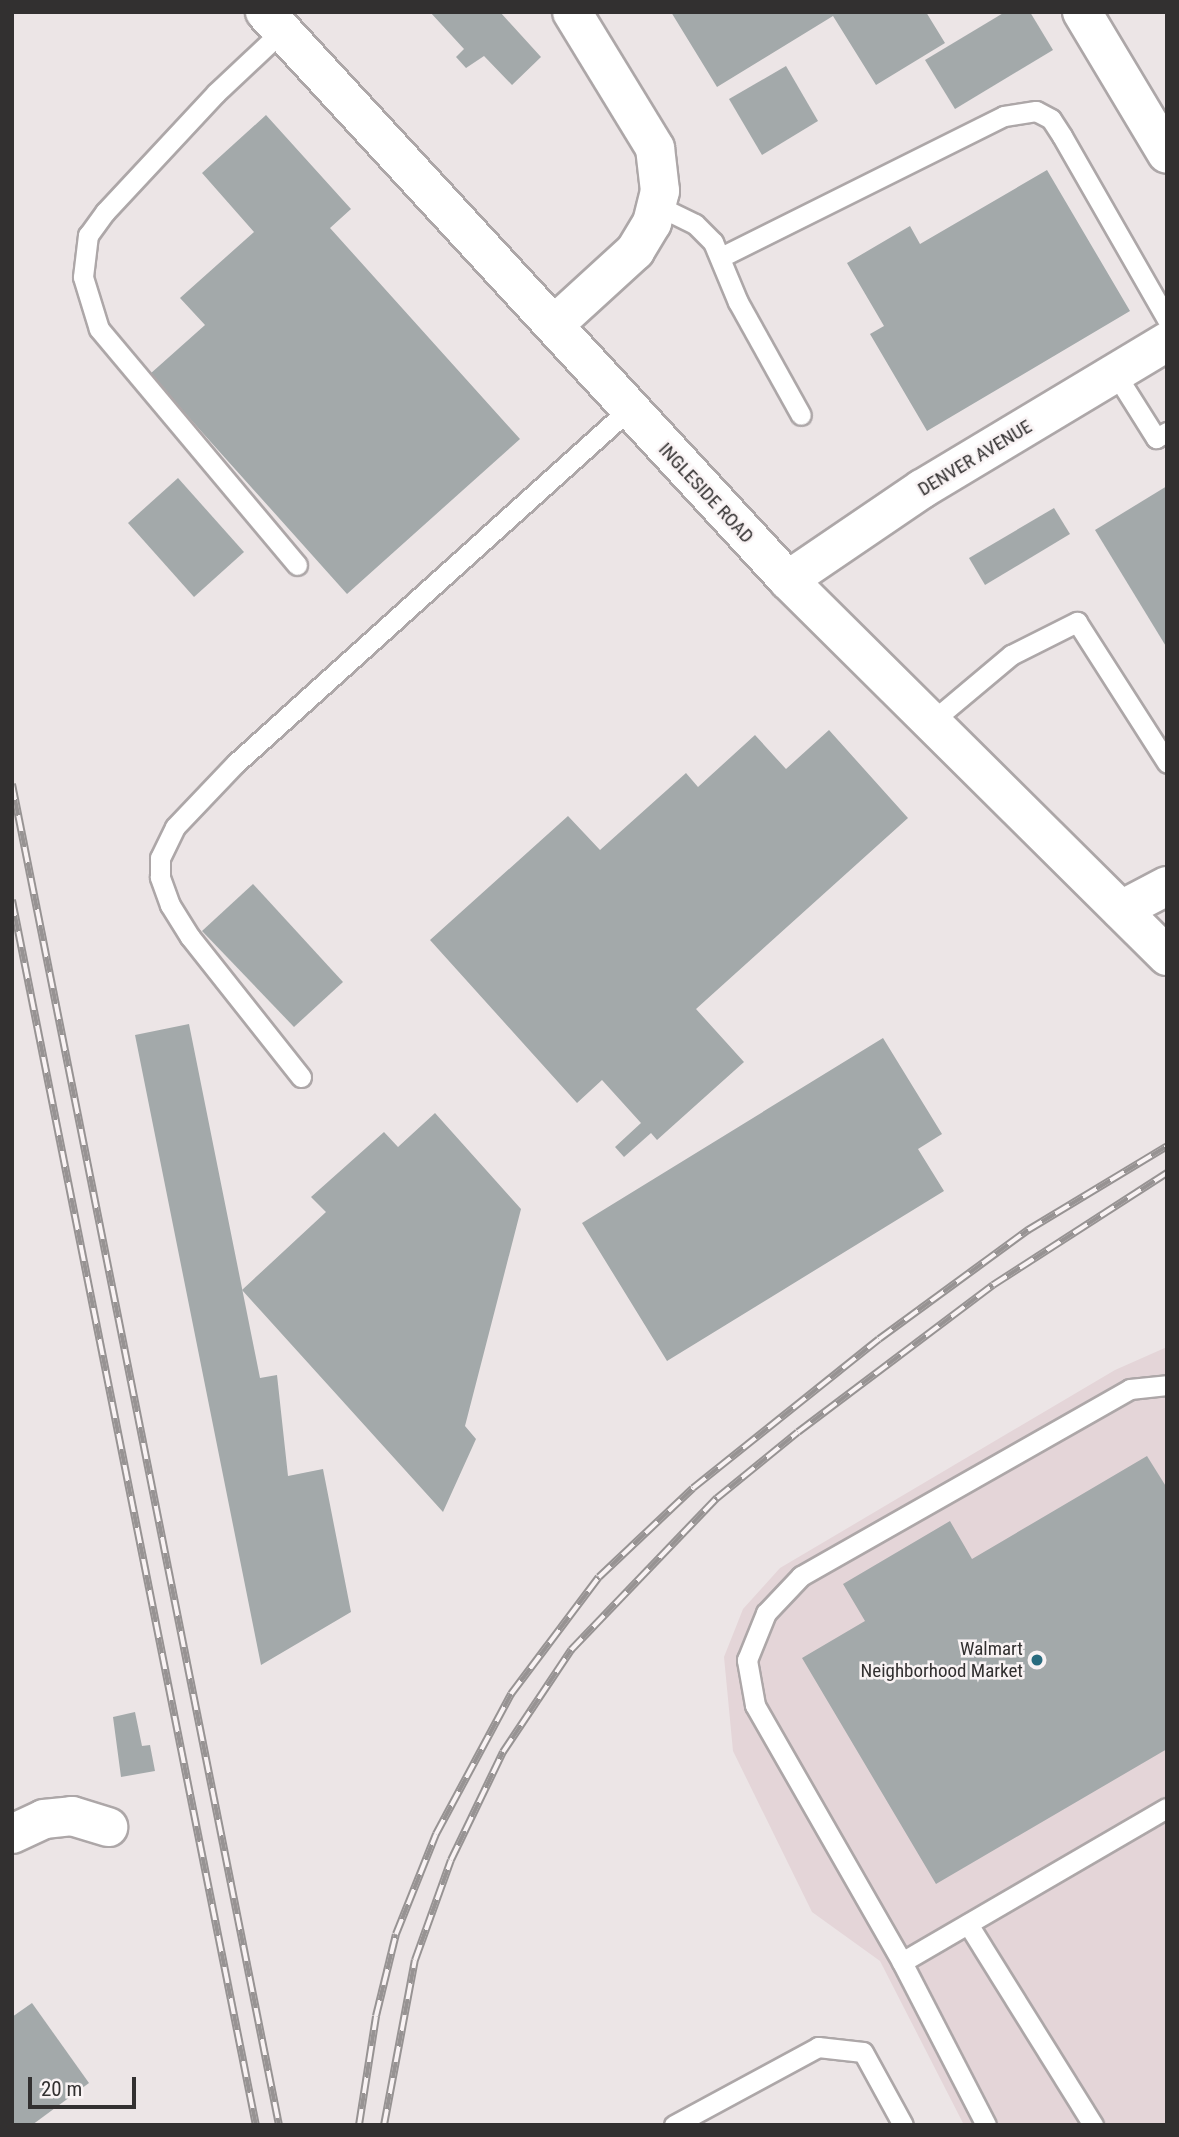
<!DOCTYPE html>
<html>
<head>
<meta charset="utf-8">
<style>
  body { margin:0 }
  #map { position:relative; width:1179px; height:2137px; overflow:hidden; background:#ece5e6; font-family:"Roboto Condensed",sans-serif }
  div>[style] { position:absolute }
  .built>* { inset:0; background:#e4d5d8 }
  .building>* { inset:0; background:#a3a9aa }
  .roads { filter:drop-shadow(2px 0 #ada7a8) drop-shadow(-2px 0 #ada7a8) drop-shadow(0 2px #ada7a8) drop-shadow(0 -2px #ada7a8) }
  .lane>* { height:19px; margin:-9.5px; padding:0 9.5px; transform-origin:9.5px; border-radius:9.5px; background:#fff }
  .street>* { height:38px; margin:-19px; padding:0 19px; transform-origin:19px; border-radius:19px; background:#fff }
  .secondary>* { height:38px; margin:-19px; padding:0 19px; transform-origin:19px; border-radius:19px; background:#fff }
  .rail>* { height:8px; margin-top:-4px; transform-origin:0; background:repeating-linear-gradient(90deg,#f9f3f4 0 16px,#979393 0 32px); box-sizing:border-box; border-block:2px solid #979393 }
  .dots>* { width:19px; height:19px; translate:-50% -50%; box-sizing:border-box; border:4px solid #f9f3f4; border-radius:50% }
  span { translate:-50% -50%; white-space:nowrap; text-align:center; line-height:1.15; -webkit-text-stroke:5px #f9f3f4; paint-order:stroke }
  .street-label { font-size:19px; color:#323030 }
  .poi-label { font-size:19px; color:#323030 }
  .right { translate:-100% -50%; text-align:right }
  .frame { position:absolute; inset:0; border:14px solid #323030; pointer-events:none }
  .scale { position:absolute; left:28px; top:2077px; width:108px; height:32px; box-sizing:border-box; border:4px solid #323030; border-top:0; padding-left:9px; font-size:21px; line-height:24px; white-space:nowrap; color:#323030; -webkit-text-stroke:5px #f9f3f4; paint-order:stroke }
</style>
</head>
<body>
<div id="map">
  <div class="built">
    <div style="clip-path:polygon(1167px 1347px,1167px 2125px,964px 2125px,880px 1961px,812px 1912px,733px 1751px,724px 1657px,743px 1609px,780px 1568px,1115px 1370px)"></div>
  </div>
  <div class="building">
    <div style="clip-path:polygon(430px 12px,500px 12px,541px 57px,512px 85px,484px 56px,466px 68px,456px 57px,464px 49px)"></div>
    <div style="clip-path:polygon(671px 12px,926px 12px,945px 43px,876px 85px,833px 16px,717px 87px)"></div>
    <div style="clip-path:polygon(1005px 12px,1030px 12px,1053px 50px,955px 109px,925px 60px)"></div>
    <div style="clip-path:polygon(786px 66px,818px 121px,762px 155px,729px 99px)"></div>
    <div style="clip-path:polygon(266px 115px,351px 209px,330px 228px,520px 439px,347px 594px,150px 374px,205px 325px,180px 298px,254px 232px,202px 173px)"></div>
    <div style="clip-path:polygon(1047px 170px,1130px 311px,927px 431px,870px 334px,884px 326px,847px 263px,910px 226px,920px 244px)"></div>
    <div style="clip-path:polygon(178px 478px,244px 552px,194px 597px,128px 523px)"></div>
    <div style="clip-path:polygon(1167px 486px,1167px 648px,1095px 530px)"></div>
    <div style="clip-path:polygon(1054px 508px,1070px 534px,985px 585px,969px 558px)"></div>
    <div style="clip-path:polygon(829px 730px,908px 818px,696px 1009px,744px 1062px,657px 1140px,651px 1133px,624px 1157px,615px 1147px,641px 1123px,602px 1080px,577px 1103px,430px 940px,568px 816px,600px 850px,686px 773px,698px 787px,755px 735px,786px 769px)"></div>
    <div style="clip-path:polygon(253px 884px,343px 982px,294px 1027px,202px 931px)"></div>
    <div style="clip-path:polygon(189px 1024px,260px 1378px,277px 1375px,288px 1476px,323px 1469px,351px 1612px,261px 1665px,135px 1035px)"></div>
    <div style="clip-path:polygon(883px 1038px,942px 1134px,918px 1149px,944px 1191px,667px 1361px,582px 1223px)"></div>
    <div style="clip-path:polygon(435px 1113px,521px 1209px,465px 1426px,476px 1439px,443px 1512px,242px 1290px,326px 1212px,311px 1197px,384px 1132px,398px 1147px)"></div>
    <div style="clip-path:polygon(1147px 1456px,1167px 1488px,1167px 1749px,936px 1884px,802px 1658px,865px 1621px,843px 1584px,950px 1521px,972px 1559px)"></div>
    <div style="clip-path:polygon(135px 1712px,142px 1746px,150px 1745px,155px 1771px,121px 1777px,113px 1717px)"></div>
    <div style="clip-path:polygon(32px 2003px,89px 2083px,32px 2125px,12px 2125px,12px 2017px)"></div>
  </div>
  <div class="roads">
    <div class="lane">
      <div style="left:283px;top:30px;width:92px;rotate:136.8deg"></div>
      <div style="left:216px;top:93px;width:163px;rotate:133deg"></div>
      <div style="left:105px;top:212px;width:29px;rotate:126deg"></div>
      <div style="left:88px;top:235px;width:42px;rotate:96.8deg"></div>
      <div style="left:83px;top:277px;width:54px;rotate:72.9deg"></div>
      <div style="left:99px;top:329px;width:308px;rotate:50deg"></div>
      <div style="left:656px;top:205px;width:43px;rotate:26deg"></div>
      <div style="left:695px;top:224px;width:25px;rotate:45deg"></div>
      <div style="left:713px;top:242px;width:65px;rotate:67.4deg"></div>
      <div style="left:738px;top:302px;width:129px;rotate:60.9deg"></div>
      <div style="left:721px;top:257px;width:316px;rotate:-26.5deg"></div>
      <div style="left:1004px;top:116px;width:32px;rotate:-9deg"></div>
      <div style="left:1036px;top:111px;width:17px;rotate:28deg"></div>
      <div style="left:1051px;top:119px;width:20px;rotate:57deg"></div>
      <div style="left:1062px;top:136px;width:211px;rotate:60.2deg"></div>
      <div style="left:1115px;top:373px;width:77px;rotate:57.8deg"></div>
      <div style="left:1156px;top:438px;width:13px;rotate:-29deg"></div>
      <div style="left:930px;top:723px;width:106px;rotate:-40deg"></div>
      <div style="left:1011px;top:655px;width:74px;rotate:-26.6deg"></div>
      <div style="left:1077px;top:622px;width:167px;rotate:57.4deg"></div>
      <div style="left:301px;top:1077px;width:179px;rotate:-128.4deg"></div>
      <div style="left:190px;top:937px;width:38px;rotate:-122deg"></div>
      <div style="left:170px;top:905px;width:30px;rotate:-110deg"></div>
      <div style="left:160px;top:877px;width:19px;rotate:-90deg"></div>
      <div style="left:160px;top:858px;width:34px;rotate:-64deg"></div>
      <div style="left:175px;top:827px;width:88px;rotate:-46.4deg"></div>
      <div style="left:236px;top:763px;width:528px;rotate:-42deg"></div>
      <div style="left:968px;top:1924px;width:237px;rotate:58.1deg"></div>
      <div style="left:902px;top:1962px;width:296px;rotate:-119.8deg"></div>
      <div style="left:755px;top:1705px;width:46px;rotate:-100.1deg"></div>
      <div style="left:747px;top:1660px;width:51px;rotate:-68deg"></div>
      <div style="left:766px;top:1613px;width:51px;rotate:-46.6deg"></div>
      <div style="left:801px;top:1576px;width:378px;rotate:-29.6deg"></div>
      <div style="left:1130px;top:1389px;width:37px;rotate:-6deg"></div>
      <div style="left:674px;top:2125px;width:164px;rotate:-28.4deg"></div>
      <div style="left:818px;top:2047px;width:45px;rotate:6.3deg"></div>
      <div style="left:863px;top:2052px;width:83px;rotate:61.3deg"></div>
      <div style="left:986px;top:2125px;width:183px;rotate:-117.3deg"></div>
      <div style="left:902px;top:1962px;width:306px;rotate:-30.2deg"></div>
    </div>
    <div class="street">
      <div style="left:1082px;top:12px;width:165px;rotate:59.1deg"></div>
      <div style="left:554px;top:325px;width:110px;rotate:-42.4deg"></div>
      <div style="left:635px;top:251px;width:33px;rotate:-59deg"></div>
      <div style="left:652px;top:223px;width:33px;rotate:-76deg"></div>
      <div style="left:660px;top:191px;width:43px;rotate:-96.6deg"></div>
      <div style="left:655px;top:148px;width:159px;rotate:-121.4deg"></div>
      <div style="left:788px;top:580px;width:162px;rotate:-34.2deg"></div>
      <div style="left:922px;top:489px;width:286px;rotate:-31deg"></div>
      <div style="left:12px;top:1834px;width:35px;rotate:-25deg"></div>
      <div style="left:44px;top:1819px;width:28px;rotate:-6deg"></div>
      <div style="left:72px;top:1816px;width:38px;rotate:17deg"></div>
    </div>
    <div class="secondary">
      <div style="left:265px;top:12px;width:772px;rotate:47.36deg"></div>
      <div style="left:788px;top:580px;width:534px;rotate:44.77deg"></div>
      <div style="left:1121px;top:910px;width:52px;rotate:-27.6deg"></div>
    </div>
  </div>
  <div class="rail">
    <div style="left:12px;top:784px;width:1367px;rotate:78.74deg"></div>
    <div style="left:12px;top:900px;width:1249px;rotate:78.74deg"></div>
    <div style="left:359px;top:2125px;width:110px;rotate:-81.1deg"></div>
    <div style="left:376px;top:2016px;width:84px;rotate:-76.3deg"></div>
    <div style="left:396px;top:1934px;width:108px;rotate:-68.2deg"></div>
    <div style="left:436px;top:1834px;width:159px;rotate:-61.8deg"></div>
    <div style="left:511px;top:1694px;width:146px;rotate:-53.1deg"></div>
    <div style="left:599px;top:1577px;width:129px;rotate:-43.4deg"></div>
    <div style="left:693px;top:1488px;width:238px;rotate:-38.7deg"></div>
    <div style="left:879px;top:1339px;width:185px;rotate:-36.2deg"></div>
    <div style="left:1028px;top:1230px;width:162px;rotate:-31.1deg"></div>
    <div style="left:384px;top:2125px;width:168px;rotate:-79.4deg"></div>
    <div style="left:415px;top:1960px;width:106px;rotate:-70.2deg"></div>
    <div style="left:451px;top:1860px;width:120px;rotate:-64.3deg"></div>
    <div style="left:503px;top:1752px;width:123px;rotate:-56.3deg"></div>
    <div style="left:571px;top:1650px;width:211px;rotate:-46.2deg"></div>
    <div style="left:717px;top:1498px;width:104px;rotate:-39.2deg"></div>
    <div style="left:798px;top:1432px;width:244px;rotate:-37deg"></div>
    <div style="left:993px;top:1285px;width:207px;rotate:-32.8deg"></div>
  </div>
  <div class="dots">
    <div style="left:1037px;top:1660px;background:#2a6c7f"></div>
  </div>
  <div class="street-label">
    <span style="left:975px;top:458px;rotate:-31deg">DENVER AVENUE</span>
    <span style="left:706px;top:493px;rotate:47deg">INGLESIDE ROAD</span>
  </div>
  <div class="poi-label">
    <span class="right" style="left:1023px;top:1660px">Walmart<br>Neighborhood Market</span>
  </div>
  <div class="frame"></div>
  <div class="scale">20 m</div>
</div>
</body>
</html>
